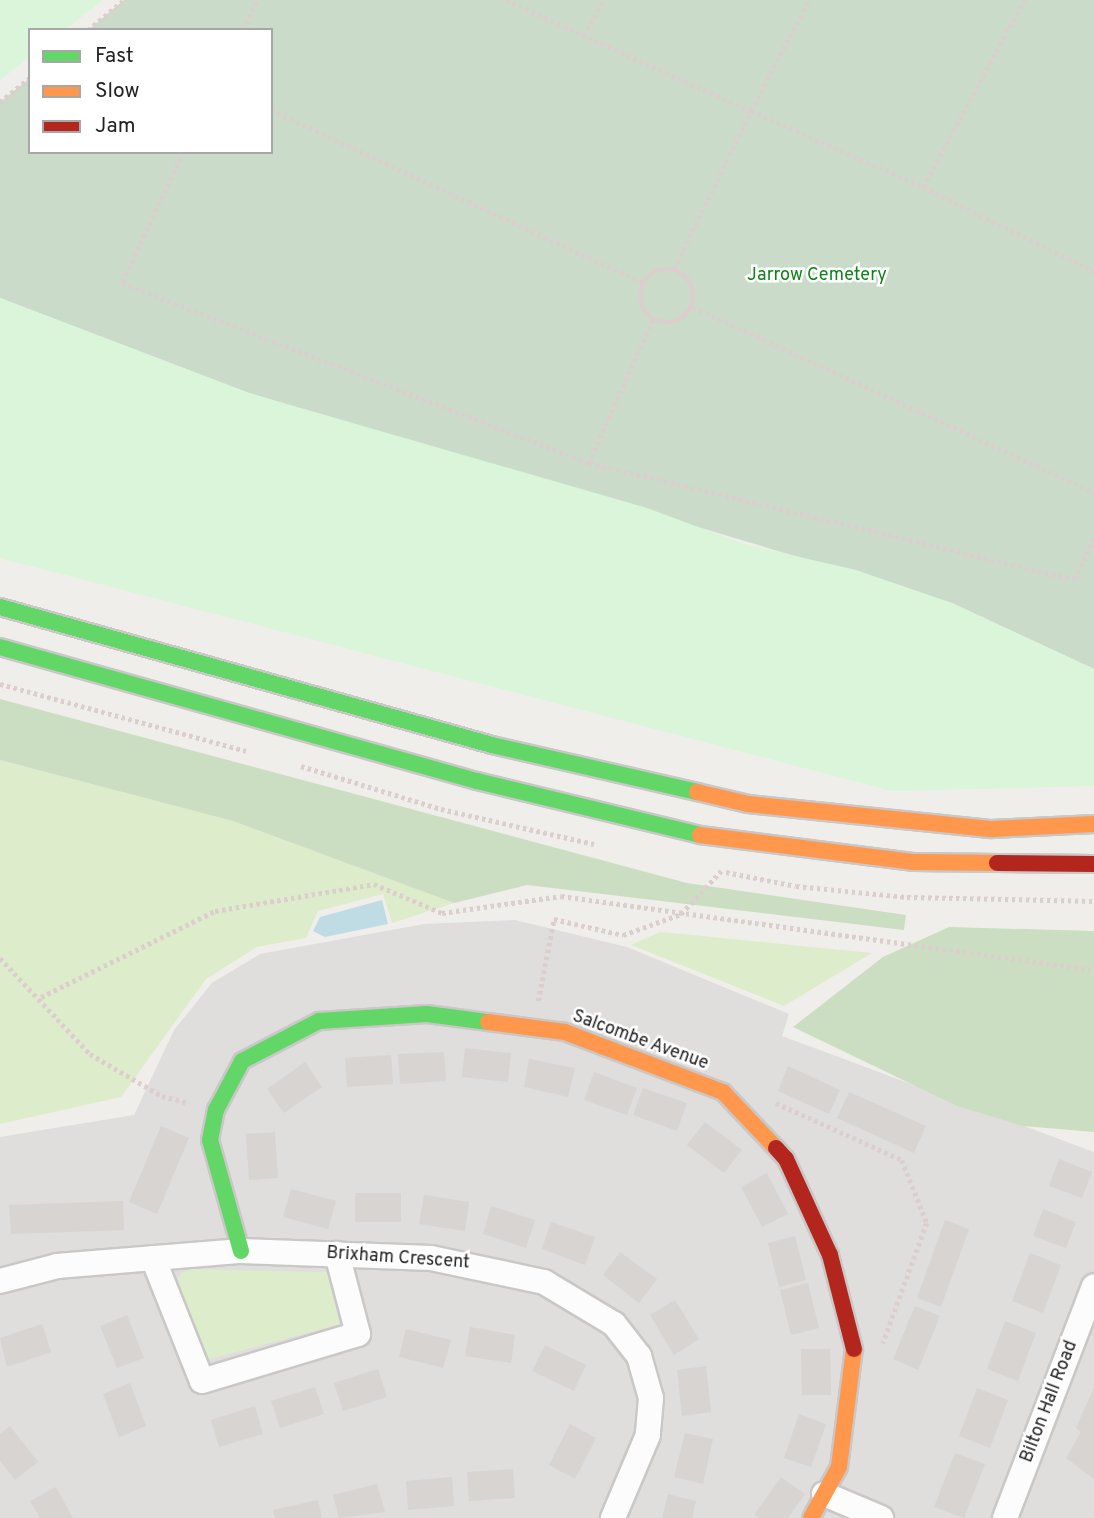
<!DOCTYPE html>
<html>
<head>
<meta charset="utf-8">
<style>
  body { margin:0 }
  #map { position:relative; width:1094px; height:1518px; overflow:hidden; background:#f0eeeb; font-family:Overpass,sans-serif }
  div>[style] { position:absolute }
  .residential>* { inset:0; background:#dfdedc }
  .grass>* { inset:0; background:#ddeccb }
  .forest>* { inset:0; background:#cbdec1 }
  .cemetery>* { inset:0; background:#cadbca }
  .park>* { inset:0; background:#daf5da }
  .water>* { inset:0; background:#bfdbe3 }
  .building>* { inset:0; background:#d7d4d2 }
  .path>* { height:4.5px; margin-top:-2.25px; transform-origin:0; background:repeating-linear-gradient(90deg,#dccecd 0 3.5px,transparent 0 7px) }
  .path>.ring { margin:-2.25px; padding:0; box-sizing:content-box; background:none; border:4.5px solid #dccecd; border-radius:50% }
  .roads { filter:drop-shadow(2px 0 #c9c8c7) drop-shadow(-2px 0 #c9c8c7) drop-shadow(0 2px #c9c8c7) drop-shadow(0 -2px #c9c8c7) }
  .street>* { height:24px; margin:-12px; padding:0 12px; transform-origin:12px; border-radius:12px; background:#fdfcfc }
  .fast>* { height:16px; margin:-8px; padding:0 8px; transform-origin:8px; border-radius:8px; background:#63d668 }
  .slow>* { height:16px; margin:-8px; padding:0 8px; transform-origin:8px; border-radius:8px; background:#ff974d }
  .jam>* { height:16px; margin:-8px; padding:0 8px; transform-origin:8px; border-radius:8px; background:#b3261e }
  span { translate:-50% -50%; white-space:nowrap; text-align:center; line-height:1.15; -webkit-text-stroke:5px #fff; paint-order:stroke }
  .park-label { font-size:18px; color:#0c8416 }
  .street-label { font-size:18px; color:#222 }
  .legend { position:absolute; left:28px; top:28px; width:245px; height:126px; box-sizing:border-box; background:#fff; border:2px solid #a7a7a7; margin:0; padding:9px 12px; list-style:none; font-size:21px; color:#222 }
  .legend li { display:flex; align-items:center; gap:14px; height:35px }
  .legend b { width:35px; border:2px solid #a7a7a7 }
</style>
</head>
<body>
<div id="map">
  <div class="residential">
    <div style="clip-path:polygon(515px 920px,627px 947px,789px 1014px,782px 1036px,1094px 1152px,1094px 1518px,0 1518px,0 1137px,134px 1115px,174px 1030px,212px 983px,260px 954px,424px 924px)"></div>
  </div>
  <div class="grass">
    <div style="clip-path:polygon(0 760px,233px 821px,454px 903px,392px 923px,383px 894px,318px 911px,306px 938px,257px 947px,206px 979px,121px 1097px,0 1124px)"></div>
    <div style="clip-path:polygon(660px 932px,703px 936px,872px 953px,784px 1006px,631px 945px)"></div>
    <div style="clip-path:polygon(190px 1269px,327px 1272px,340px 1324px,207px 1360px,176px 1287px,180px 1274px)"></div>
  </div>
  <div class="forest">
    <div style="clip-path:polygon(0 699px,687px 883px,906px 915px,904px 930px,527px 885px,454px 903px,233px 821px,0 760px)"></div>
    <div style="clip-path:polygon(949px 927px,1094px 931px,1094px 1132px,1023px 1126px,957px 1106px,793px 1027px,883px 957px)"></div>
  </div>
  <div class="cemetery">
    <div style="clip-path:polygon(124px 0,1094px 0,1094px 669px,952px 603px,249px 393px,0 298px,0 102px,30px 78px,30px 152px,271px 152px,271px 30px,88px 30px)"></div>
  </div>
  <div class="park">
    <div style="clip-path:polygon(0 0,103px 0,65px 30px,30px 30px,30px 57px,0 80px)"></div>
    <div style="clip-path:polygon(0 298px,249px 393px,647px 508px,744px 544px,856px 570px,952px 603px,1094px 669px,1094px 786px,892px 791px,0 558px)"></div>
  </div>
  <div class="water">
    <div style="clip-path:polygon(382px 900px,388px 924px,325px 937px,313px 931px,320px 917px)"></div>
  </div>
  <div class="building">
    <div style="clip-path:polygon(465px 1048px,511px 1053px,508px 1082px,462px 1077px)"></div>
    <div style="clip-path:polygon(444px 1052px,446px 1081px,400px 1084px,398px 1054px)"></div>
    <div style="clip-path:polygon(391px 1055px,393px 1084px,347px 1087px,345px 1058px)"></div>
    <div style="clip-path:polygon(529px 1059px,575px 1068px,568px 1097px,524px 1087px)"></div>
    <div style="clip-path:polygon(305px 1062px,322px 1087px,284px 1113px,267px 1089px)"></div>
    <div style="clip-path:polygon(788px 1066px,840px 1090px,829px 1114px,778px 1091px)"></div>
    <div style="clip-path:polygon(594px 1072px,637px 1088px,627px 1115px,584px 1100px)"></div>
    <div style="clip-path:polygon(643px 1088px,687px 1103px,677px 1131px,633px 1115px)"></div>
    <div style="clip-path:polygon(849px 1092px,926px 1126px,914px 1153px,837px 1118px)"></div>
    <div style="clip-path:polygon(705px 1122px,742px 1150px,724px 1173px,687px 1145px)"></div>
    <div style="clip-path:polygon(161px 1126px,189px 1138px,157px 1214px,129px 1202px)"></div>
    <div style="clip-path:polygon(275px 1132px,278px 1178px,249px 1180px,246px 1134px)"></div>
    <div style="clip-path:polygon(1059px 1159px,1092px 1172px,1082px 1198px,1049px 1186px)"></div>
    <div style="clip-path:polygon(767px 1173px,788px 1214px,762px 1227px,741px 1187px)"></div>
    <div style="clip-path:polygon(291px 1189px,336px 1201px,328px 1229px,283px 1217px)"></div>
    <div style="clip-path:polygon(355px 1193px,401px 1193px,401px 1222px,355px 1222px)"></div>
    <div style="clip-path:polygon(424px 1195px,469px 1202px,465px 1231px,419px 1224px)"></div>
    <div style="clip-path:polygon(123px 1201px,124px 1230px,11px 1234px,9px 1205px)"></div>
    <div style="clip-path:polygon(491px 1206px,535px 1220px,526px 1248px,483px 1234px)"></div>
    <div style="clip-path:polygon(1043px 1209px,1076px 1222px,1066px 1248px,1033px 1236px)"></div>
    <div style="clip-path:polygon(945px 1220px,969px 1229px,941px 1307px,917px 1298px)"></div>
    <div style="clip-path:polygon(551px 1222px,595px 1237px,585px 1265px,542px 1249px)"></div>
    <div style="clip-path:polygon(795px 1236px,806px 1280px,779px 1287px,768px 1243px)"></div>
    <div style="clip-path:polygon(620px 1252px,657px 1279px,639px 1303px,603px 1275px)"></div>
    <div style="clip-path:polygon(1030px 1253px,1061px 1265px,1043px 1313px,1012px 1301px)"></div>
    <div style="clip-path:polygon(808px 1283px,819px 1328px,791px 1335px,780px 1290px)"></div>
    <div style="clip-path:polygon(675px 1300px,699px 1339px,674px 1355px,650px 1315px)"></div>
    <div style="clip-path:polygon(915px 1306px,940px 1316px,918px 1370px,893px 1359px)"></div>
    <div style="clip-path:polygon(127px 1315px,144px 1358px,117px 1368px,100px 1326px)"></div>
    <div style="clip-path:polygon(1005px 1321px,1036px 1333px,1018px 1381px,987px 1369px)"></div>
    <div style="clip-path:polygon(42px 1324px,51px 1352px,7px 1367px,0 1338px)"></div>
    <div style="clip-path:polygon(470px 1327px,515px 1335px,511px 1363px,465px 1356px)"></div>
    <div style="clip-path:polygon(406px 1329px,451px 1340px,443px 1368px,399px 1357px)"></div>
    <div style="clip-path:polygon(545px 1345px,586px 1365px,574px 1391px,532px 1371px)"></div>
    <div style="clip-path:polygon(801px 1349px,830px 1349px,831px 1395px,802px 1395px)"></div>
    <div style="clip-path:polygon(706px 1366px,711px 1412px,682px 1416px,677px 1370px)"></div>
    <div style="clip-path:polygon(378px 1369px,387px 1397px,343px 1411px,334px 1383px)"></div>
    <div style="clip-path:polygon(130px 1383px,146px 1426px,119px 1437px,103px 1394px)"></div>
    <div style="clip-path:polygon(315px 1387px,324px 1414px,280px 1428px,271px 1401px)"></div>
    <div style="clip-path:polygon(1094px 1387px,1094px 1479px,1066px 1458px,1081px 1432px,1076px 1428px)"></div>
    <div style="clip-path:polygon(977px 1388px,1008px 1400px,990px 1448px,959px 1436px)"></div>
    <div style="clip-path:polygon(255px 1406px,263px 1434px,219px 1447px,211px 1420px)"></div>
    <div style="clip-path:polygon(799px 1414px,826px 1424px,811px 1467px,784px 1458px)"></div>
    <div style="clip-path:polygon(570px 1424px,596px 1438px,575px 1479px,549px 1465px)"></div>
    <div style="clip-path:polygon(10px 1426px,38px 1462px,15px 1480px,0 1461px,0 1434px)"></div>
    <div style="clip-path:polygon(685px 1433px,713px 1439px,703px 1484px,674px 1477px)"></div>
    <div style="clip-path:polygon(955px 1453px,985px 1464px,964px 1518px,934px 1507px)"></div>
    <div style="clip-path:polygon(513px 1469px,515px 1498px,469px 1501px,467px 1472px)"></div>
    <div style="clip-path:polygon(452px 1477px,454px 1506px,408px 1510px,406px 1481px)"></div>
    <div style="clip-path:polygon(781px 1477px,805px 1494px,788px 1518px,759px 1518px,754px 1515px)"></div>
    <div style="clip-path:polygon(377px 1484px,385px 1512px,339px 1518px,333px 1495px)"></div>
    <div style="clip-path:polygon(56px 1487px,73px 1518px,40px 1518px,30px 1501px)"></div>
    <div style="clip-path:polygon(668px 1494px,696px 1501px,692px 1518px,662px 1518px)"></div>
    <div style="clip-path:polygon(318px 1500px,322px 1518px,275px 1518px,273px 1510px)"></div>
  </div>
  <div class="path">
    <div style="left:506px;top:0;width:269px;rotate:24.4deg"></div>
    <div style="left:751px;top:111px;width:125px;rotate:-62.4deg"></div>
    <div style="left:88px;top:30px;width:47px;rotate:-39.8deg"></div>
    <div style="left:243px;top:30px;width:33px;rotate:-65deg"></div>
    <div style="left:584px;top:36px;width:41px;rotate:-60.9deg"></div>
    <div style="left:0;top:102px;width:38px;rotate:-39deg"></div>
    <div style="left:271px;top:110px;width:410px;rotate:24.9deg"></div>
    <div style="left:184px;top:152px;width:145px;rotate:115.3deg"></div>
    <div style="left:122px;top:283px;width:500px;rotate:21.08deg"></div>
    <div style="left:923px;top:187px;width:191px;rotate:26.2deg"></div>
    <div class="ring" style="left:640px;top:269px;width:49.5px;height:49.5px"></div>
    <div style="left:674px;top:269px;width:176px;rotate:-64deg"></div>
    <div style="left:751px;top:111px;width:188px;rotate:23.8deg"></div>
    <div style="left:923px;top:187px;width:213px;rotate:-61.6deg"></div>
    <div style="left:693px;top:307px;width:442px;rotate:24.8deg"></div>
    <div style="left:653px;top:320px;width:157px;rotate:114.1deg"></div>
    <div style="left:589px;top:463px;width:499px;rotate:13.5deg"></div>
    <div style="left:1074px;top:579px;width:45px;rotate:-63.4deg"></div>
    <div style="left:0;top:684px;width:255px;rotate:15.2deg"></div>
    <div style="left:301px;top:766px;width:146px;rotate:17.1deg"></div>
    <div style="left:441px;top:809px;width:157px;rotate:12.9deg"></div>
    <div style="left:726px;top:872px;width:71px;rotate:11.3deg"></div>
    <div style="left:796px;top:886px;width:112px;rotate:5.7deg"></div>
    <div style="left:907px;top:897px;width:187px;rotate:1.2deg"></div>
    <div style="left:0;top:958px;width:132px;rotate:46.8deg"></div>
    <div style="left:90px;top:1054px;width:83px;rotate:30.3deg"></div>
    <div style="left:162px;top:1096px;width:27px;rotate:15deg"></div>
    <div style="left:41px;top:997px;width:194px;rotate:-26.3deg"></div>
    <div style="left:215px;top:911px;width:161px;rotate:-9.6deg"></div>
    <div style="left:374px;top:884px;width:74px;rotate:23.1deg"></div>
    <div style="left:442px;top:913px;width:120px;rotate:-8.1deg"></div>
    <div style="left:561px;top:896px;width:538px;rotate:7.9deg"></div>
    <div style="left:538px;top:1001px;width:84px;rotate:-79deg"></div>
    <div style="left:554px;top:919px;width:71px;rotate:13.1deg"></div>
    <div style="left:623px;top:935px;width:62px;rotate:-19.9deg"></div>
    <div style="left:681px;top:914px;width:59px;rotate:-47.1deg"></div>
    <div style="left:776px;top:1103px;width:138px;rotate:24.3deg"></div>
    <div style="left:902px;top:1160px;width:68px;rotate:68.4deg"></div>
    <div style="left:927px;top:1223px;width:128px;rotate:110.1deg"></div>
  </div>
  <div class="roads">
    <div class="street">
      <div style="left:153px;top:1258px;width:132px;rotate:68.3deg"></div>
      <div style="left:202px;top:1381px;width:163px;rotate:-16.8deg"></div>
      <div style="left:358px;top:1334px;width:83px;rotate:-104.7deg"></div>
      <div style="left:0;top:1281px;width:59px;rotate:-14.7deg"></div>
      <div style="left:57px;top:1266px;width:185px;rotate:-4.7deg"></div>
      <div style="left:241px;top:1251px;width:190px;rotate:2.1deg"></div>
      <div style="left:431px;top:1258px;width:116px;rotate:12deg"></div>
      <div style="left:544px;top:1282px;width:82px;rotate:31deg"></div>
      <div style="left:614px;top:1324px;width:41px;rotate:52deg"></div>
      <div style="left:639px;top:1356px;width:44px;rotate:74.1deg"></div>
      <div style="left:651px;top:1398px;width:37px;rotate:95deg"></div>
      <div style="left:648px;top:1435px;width:90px;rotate:112.9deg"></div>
      <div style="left:824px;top:1494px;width:62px;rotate:22.8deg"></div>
      <div style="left:1005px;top:1518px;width:248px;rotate:-69deg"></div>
    </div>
    <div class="fast">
      <div style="left:0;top:607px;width:511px;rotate:15.67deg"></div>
      <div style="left:492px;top:745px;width:210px;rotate:12.9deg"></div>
      <div style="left:0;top:647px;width:495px;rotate:15.7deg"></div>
      <div style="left:477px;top:781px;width:229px;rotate:13.6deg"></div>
      <div style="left:241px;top:1251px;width:115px;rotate:-105.6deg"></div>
      <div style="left:210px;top:1140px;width:31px;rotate:-79deg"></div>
      <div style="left:216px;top:1110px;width:55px;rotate:-62deg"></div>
      <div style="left:242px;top:1061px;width:87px;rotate:-27.5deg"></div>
      <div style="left:319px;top:1021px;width:108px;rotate:-3.7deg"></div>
      <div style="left:427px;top:1014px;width:62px;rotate:7.5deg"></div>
    </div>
    <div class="slow">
      <div style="left:697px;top:792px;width:52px;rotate:13.2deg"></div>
      <div style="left:748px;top:804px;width:245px;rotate:5.9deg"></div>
      <div style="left:992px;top:829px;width:102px;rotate:-2.8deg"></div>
      <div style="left:700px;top:835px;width:216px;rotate:7.2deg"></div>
      <div style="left:914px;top:862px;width:83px;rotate:0.7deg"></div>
      <div style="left:488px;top:1022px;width:78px;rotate:7.4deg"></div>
      <div style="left:565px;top:1032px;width:169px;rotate:20.8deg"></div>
      <div style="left:723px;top:1092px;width:77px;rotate:46.6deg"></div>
      <div style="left:811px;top:1518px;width:58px;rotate:-61.2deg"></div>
      <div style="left:839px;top:1467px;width:119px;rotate:-82.8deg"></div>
    </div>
    <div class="jam">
      <div style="left:997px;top:863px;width:97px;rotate:0.6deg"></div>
      <div style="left:776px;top:1148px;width:15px;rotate:48deg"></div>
      <div style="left:786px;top:1159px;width:106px;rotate:65.4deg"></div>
      <div style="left:830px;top:1255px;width:97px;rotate:75.7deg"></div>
    </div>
  </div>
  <div class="park-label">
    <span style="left:817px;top:276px">Jarrow Cemetery</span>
  </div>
  <div class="street-label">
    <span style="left:640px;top:1041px;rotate:20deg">Salcombe Avenue</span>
    <span style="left:398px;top:1259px;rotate:4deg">Brixham Crescent</span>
    <span style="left:1050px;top:1402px;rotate:-69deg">Bilton Hall Road</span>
  </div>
  <ul class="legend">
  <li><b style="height:9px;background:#63d668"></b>Fast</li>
  <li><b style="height:9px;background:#ff974d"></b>Slow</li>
  <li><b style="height:9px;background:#b3261e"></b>Jam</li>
  </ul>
</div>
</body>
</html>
